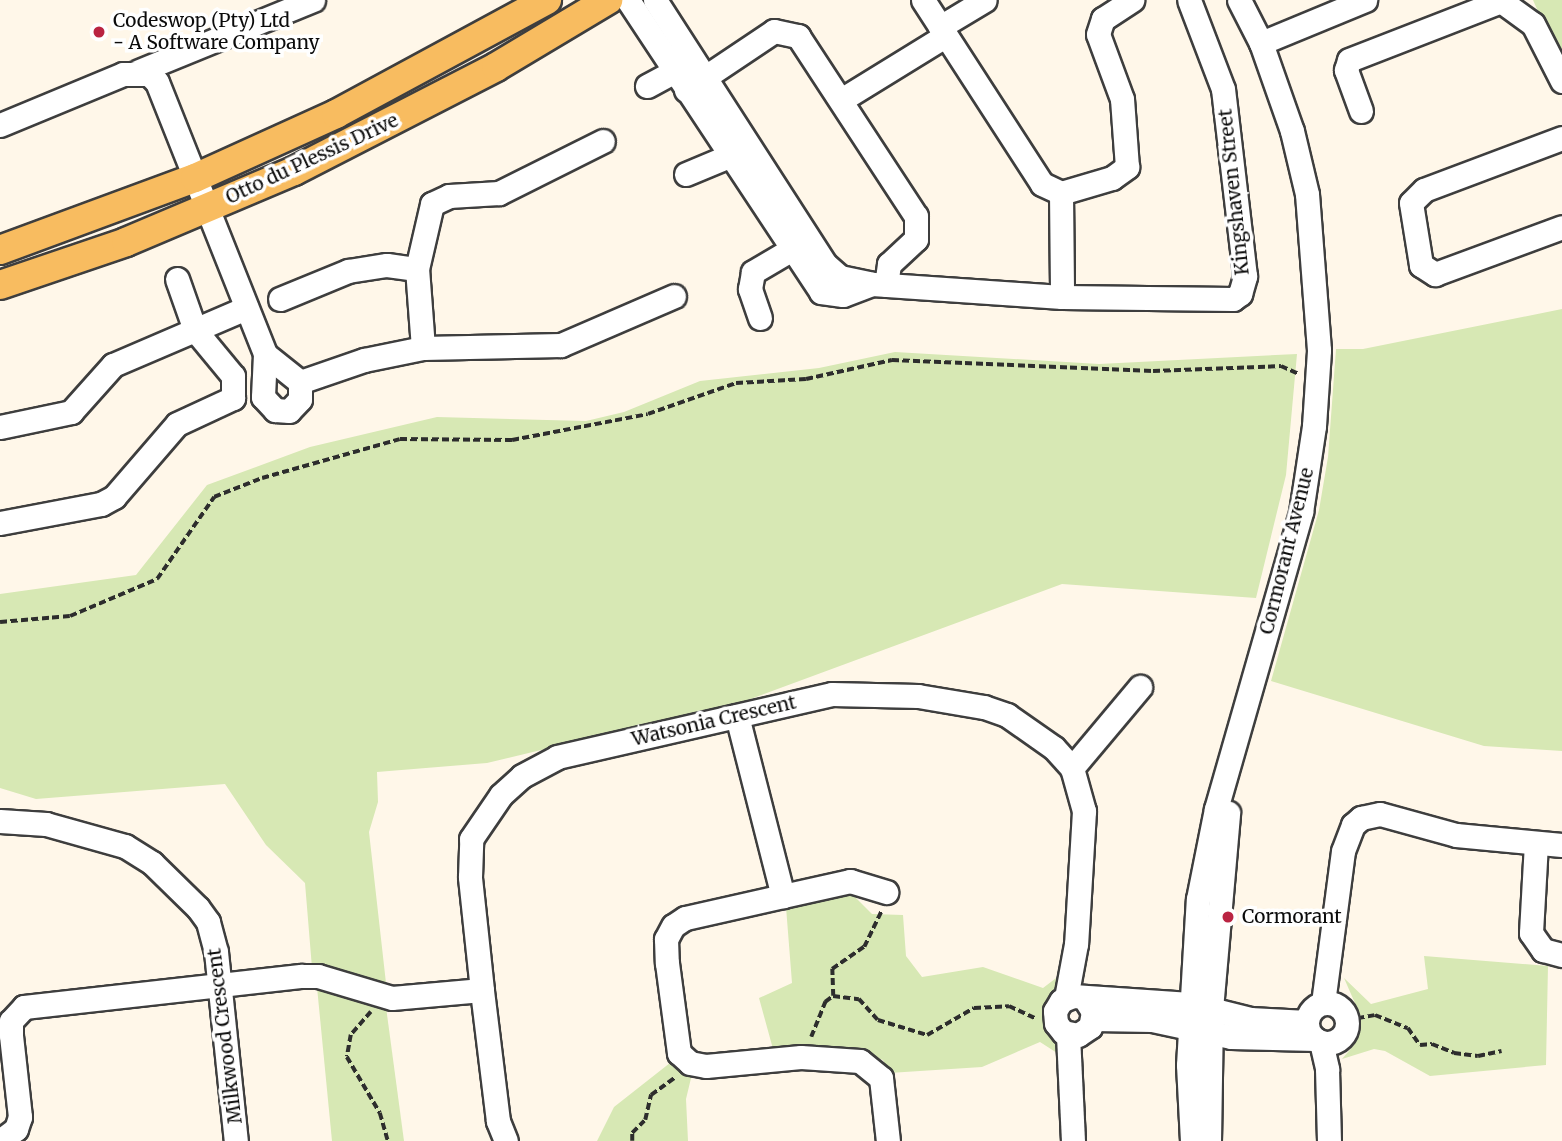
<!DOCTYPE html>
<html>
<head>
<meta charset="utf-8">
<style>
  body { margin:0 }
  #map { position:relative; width:1562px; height:1141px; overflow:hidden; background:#fff7e9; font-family:Merriweather,serif }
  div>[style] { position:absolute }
  .green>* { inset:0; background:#d7e8b4 }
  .path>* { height:3.5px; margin-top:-1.75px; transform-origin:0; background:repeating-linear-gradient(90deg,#2d2d2d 0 7px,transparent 0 10.5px) }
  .roads { filter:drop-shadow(2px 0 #3e3e3e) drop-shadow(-2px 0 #3e3e3e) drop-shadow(0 2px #3e3e3e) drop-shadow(0 -2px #3e3e3e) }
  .minor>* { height:23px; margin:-11.5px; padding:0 11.5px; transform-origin:11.5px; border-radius:11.5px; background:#fff }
  .minor>.ring { margin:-11.5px; padding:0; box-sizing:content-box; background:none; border:23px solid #fff; border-radius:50% }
  .major>* { height:28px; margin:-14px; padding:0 14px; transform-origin:14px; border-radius:14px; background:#f8bc60 }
  .dots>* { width:19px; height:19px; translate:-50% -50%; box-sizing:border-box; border:4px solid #fff; border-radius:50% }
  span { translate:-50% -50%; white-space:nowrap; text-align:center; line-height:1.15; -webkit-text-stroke:7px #fff; paint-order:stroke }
  .poi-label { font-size:19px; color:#0b0b0b }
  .left { translate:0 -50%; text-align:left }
  .street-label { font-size:19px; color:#0b0b0b }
</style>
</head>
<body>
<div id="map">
  <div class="green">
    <div style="clip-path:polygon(1533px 0,1562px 0,1562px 66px)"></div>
    <div style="clip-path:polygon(1562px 309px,1562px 751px,1484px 746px,1271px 681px,1319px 510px,1328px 457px,1336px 349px,1363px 349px)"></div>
    <div style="clip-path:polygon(895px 352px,1099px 364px,1297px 354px,1286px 475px,1256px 598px,1062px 584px,748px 700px,487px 763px,377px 772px,378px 802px,369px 832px,387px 992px,312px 968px,305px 883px,266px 845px,225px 784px,36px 799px,0 788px,0 594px,136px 575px,207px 485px,310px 447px,437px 417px,586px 421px,624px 412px,700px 381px,819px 368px)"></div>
    <div style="clip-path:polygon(850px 892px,872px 914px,903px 915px,906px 956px,922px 977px,983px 967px,1043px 988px,1072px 966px,1050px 1019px,1071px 1062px,1040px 1042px,982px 1067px,889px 1073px,883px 1060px,853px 1049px,773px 1049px,759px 998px,792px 983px,786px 907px)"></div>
    <div style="clip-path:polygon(1424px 956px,1548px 966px,1546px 1065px,1430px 1076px,1385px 1051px,1374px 1049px,1342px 1059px,1354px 1045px,1361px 1017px,1344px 978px,1371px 1004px,1428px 989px)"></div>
    <div style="clip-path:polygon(317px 987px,386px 1007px,404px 1141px,332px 1141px)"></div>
    <div style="clip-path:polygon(675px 1059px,692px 1074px,686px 1099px,688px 1141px,597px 1141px,614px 1107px)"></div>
  </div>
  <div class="path">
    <div style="left:0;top:622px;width:70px;rotate:-4.9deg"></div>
    <div style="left:70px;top:616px;width:95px;rotate:-23deg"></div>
    <div style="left:157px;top:579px;width:100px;rotate:-55.2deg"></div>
    <div style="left:214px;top:497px;width:52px;rotate:-21.6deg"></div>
    <div style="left:262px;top:478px;width:143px;rotate:-15.8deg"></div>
    <div style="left:400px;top:439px;width:112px;rotate:0.5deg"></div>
    <div style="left:512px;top:440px;width:138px;rotate:-10.8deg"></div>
    <div style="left:648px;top:414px;width:93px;rotate:-19.4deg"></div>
    <div style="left:736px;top:383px;width:70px;rotate:-3.3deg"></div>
    <div style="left:806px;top:379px;width:88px;rotate:-12.5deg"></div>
    <div style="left:892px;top:360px;width:261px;rotate:2.4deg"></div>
    <div style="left:1153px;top:371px;width:128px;rotate:-2.2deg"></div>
    <div style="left:1281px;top:366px;width:20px;rotate:24deg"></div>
    <div style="left:833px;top:996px;width:27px;rotate:-92deg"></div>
    <div style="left:832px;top:969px;width:39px;rotate:-35deg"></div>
    <div style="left:864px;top:947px;width:41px;rotate:-64.1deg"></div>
    <div style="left:371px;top:1012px;width:30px;rotate:131deg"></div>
    <div style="left:351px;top:1035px;width:22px;rotate:100deg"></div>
    <div style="left:347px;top:1057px;width:65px;rotate:59.5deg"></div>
    <div style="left:380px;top:1113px;width:29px;rotate:74deg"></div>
    <div style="left:1347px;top:1020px;width:28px;rotate:-10deg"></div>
    <div style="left:1375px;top:1015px;width:35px;rotate:22deg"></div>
    <div style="left:1408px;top:1028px;width:21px;rotate:55deg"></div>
    <div style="left:1420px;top:1045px;width:12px;rotate:-5deg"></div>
    <div style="left:1432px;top:1044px;width:24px;rotate:22deg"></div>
    <div style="left:1454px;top:1053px;width:24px;rotate:7deg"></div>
    <div style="left:1478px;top:1056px;width:24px;rotate:-12deg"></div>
    <div style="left:811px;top:1037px;width:38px;rotate:-68deg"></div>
    <div style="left:825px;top:1002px;width:10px;rotate:-37deg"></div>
    <div style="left:833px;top:996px;width:26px;rotate:7deg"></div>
    <div style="left:859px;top:999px;width:28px;rotate:48deg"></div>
    <div style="left:878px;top:1020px;width:51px;rotate:17deg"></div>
    <div style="left:927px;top:1035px;width:54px;rotate:-29.9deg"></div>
    <div style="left:974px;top:1008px;width:35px;rotate:-3deg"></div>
    <div style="left:1009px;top:1006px;width:31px;rotate:25deg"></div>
    <div style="left:632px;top:1141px;width:8px;rotate:-90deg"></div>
    <div style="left:632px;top:1133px;width:18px;rotate:-45deg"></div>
    <div style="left:645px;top:1120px;width:26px;rotate:-77deg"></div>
    <div style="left:651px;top:1095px;width:31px;rotate:-36deg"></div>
  </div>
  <div class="roads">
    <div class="minor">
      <div style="left:628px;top:0;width:350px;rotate:56.5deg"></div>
      <div style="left:821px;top:292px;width:22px;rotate:8deg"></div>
      <div style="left:843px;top:295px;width:31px;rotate:-21deg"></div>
      <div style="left:655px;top:0;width:314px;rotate:57.2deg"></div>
      <div style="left:825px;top:264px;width:20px;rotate:41deg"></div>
      <div style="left:840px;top:277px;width:33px;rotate:12deg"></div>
      <div style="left:872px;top:284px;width:190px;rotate:3.9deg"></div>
      <div style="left:1062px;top:297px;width:171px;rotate:0.7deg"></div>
      <div style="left:1233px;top:299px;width:9px;rotate:-36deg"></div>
      <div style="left:1240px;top:294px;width:19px;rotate:-74deg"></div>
      <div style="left:1245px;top:276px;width:188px;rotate:-96.7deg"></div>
      <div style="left:1223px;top:89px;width:95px;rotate:-110.9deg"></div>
      <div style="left:923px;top:0;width:219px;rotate:57.1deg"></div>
      <div style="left:1042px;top:184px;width:21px;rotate:25deg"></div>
      <div style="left:1061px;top:193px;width:104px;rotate:89.4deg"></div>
      <div style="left:940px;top:27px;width:52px;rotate:-31deg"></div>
      <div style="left:1261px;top:43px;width:113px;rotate:-22.5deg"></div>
      <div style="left:139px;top:71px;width:188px;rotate:-22.2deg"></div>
      <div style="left:647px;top:86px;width:44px;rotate:-28.3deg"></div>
      <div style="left:686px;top:90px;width:106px;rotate:-33.8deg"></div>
      <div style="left:774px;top:31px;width:25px;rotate:12deg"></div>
      <div style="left:798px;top:36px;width:215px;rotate:56.8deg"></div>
      <div style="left:916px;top:216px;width:23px;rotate:90deg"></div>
      <div style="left:916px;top:239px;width:37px;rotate:137deg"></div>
      <div style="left:889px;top:264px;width:21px;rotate:98deg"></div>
      <div style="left:841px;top:100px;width:122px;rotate:-31.6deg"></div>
      <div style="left:1361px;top:111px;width:44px;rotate:-110.1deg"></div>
      <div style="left:1346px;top:70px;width:10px;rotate:-73deg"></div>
      <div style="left:1349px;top:60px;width:163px;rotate:-21.2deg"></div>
      <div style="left:1501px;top:1px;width:39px;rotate:36deg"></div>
      <div style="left:1533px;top:24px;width:64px;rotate:63deg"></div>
      <div style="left:0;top:125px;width:133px;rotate:-22.5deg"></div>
      <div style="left:123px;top:74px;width:26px"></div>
      <div style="left:149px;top:74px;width:11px;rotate:45deg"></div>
      <div style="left:157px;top:82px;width:293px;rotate:68.3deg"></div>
      <div style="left:265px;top:354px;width:43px;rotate:92.7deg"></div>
      <div style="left:263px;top:397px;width:18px;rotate:47deg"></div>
      <div style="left:275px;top:410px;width:14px;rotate:4deg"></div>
      <div style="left:289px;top:411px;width:16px;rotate:-47deg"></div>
      <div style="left:300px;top:399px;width:17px;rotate:-90deg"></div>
      <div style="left:300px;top:382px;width:45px;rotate:-141.3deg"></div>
      <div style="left:1562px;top:138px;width:147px;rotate:159.4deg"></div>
      <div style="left:1424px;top:190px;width:18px;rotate:135deg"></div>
      <div style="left:1411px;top:203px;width:63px;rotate:80.8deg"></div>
      <div style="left:1421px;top:265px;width:17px;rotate:33deg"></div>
      <div style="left:1435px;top:274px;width:135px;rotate:-20.3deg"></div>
      <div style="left:686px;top:174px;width:60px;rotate:-22.7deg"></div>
      <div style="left:1061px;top:193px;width:53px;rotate:-16.4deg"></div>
      <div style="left:1112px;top:178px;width:19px;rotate:-36deg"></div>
      <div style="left:1127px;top:167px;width:68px;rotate:-94.2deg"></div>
      <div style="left:1122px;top:99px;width:69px;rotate:-110.3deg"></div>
      <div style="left:1098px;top:34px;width:16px;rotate:-72deg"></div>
      <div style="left:1103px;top:19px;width:35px;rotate:-33deg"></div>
      <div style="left:280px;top:299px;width:74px;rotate:-22.4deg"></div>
      <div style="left:348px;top:271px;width:39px;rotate:-9deg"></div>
      <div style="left:387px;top:265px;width:30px;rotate:8deg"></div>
      <div style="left:760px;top:318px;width:31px;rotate:-109deg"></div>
      <div style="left:750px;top:289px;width:17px;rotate:-80deg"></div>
      <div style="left:753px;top:272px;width:45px;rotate:-30.5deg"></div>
      <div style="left:423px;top:348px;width:79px;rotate:-94.3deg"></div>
      <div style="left:417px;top:269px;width:67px;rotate:-77deg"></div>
      <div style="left:432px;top:204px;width:19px;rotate:-25deg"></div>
      <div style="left:449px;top:196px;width:50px;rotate:-3.4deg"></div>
      <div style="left:499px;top:193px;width:116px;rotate:-26.6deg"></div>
      <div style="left:300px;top:382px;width:68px;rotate:-19deg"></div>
      <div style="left:364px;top:360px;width:60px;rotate:-11.5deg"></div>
      <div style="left:423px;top:348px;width:138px;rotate:-1.2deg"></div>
      <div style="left:561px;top:345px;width:123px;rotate:-23.4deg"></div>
      <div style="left:0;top:427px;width:73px;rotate:-11.9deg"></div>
      <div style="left:71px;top:412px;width:63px;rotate:-48.2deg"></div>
      <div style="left:113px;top:365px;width:145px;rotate:-23.2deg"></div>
      <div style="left:0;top:523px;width:103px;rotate:-10.7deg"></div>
      <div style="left:101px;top:504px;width:15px;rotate:-28deg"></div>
      <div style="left:114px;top:497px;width:96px;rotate:-49.2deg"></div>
      <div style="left:177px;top:424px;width:62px;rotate:-24.9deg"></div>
      <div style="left:233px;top:398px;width:22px;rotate:-90deg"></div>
      <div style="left:233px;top:376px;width:60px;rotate:-129.6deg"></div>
      <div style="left:195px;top:330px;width:54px;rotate:-109.4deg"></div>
      <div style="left:737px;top:716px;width:186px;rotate:75.7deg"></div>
      <div style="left:783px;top:896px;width:100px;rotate:167.3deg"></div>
      <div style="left:685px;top:918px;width:14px;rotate:146deg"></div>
      <div style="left:673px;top:926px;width:15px;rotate:118deg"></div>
      <div style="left:666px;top:939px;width:24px;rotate:88deg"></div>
      <div style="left:667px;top:963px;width:91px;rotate:82.4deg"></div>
      <div style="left:679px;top:1053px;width:15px;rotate:42deg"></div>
      <div style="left:690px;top:1063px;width:16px;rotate:11deg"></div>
      <div style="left:706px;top:1066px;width:95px;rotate:-5.4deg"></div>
      <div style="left:801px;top:1057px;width:59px;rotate:3.9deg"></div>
      <div style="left:860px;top:1061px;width:27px;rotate:39deg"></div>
      <div style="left:881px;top:1078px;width:63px;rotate:83.7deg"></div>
      <div style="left:1072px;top:768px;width:106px;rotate:-50deg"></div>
      <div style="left:0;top:821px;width:46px;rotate:3.7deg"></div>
      <div style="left:46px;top:824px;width:82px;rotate:15.6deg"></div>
      <div style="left:125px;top:846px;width:32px;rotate:32deg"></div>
      <div style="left:152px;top:863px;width:64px;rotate:44.4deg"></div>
      <div style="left:198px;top:908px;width:17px;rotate:54deg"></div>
      <div style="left:208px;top:922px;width:31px;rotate:75deg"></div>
      <div style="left:216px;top:952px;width:190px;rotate:84deg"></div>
      <div style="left:1536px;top:843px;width:90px;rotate:93.2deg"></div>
      <div style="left:1531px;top:933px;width:21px;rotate:55deg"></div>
      <div style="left:1543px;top:950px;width:20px;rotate:15deg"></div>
      <div style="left:783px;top:896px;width:69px;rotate:-12.6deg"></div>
      <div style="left:850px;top:881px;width:38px;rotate:17deg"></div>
      <div style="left:1085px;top:999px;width:15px;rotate:58deg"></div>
      <div style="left:1093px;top:1012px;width:15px;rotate:101deg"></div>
      <div style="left:1090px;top:1027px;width:14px;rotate:146deg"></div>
      <div style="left:1078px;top:1035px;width:15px;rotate:-169deg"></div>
      <div style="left:1063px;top:1032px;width:11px;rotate:-128deg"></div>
      <div style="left:1056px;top:1023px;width:12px;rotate:-95deg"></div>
      <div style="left:1055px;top:1011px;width:12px;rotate:-59deg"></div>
      <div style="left:1061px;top:1001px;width:13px;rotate:-23deg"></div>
      <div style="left:1073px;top:996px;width:117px;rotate:3.9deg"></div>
      <div style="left:1190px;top:1004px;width:62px;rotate:14deg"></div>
      <div style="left:1250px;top:1019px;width:57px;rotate:3deg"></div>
      <div class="ring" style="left:1307px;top:1003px;width:17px;height:17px"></div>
      <div style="left:1323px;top:1003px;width:153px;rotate:-82.5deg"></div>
      <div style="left:1343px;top:851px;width:28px;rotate:-69deg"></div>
      <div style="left:1353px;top:825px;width:11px;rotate:-41deg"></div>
      <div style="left:1361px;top:818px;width:19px;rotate:-12deg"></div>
      <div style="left:1380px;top:814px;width:79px;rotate:15.4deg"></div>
      <div style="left:1456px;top:835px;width:106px;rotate:5.4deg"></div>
      <div style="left:1094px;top:1019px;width:58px;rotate:1deg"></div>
      <div style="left:1152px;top:1020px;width:81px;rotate:12.1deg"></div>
      <div style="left:1231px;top:1037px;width:84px;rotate:1.4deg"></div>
      <div style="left:1068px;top:1035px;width:106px;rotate:87.3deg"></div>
      <div style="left:1321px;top:1042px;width:28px;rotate:77deg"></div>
      <div style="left:1327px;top:1069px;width:72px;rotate:88.4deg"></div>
      <div style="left:0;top:1141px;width:20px;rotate:-37deg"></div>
      <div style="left:16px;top:1129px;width:13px;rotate:-72deg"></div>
      <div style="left:20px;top:1117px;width:82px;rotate:-96.3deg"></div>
      <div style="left:11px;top:1035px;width:14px;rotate:-90deg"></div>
      <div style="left:11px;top:1021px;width:19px;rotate:-47deg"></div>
      <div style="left:24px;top:1007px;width:280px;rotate:-6.4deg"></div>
      <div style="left:302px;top:976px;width:16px"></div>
      <div style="left:318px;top:976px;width:77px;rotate:16.6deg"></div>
      <div style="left:392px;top:998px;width:90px;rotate:-5.1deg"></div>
      <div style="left:506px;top:1141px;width:22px;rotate:-112deg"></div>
      <div style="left:498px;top:1121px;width:132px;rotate:-97deg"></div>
      <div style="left:482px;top:990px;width:114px;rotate:-96.1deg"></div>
      <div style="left:470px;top:877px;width:38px;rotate:-88deg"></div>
      <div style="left:471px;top:839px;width:53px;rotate:-55.7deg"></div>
      <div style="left:501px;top:795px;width:28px;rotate:-42deg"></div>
      <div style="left:522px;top:776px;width:40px;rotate:-28deg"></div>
      <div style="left:557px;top:757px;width:282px;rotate:-12.9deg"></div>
      <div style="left:832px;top:694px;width:86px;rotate:1.3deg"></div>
      <div style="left:918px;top:696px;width:67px;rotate:9.5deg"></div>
      <div style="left:984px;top:707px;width:24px;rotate:19deg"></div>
      <div style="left:1007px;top:715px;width:57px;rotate:35.1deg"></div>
      <div style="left:1054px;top:748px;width:27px;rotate:48deg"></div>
      <div style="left:1072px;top:768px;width:45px;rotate:74.4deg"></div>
      <div style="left:1084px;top:811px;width:133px;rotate:93.4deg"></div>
      <div style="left:1076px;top:944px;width:55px;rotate:100.5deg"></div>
      <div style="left:1192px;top:1141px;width:76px;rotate:-93deg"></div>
      <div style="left:1188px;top:1065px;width:166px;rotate:-86.6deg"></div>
      <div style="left:1198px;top:899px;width:92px;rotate:-78.7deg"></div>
      <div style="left:1216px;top:809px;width:309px;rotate:-74deg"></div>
      <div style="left:1301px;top:512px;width:87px;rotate:-81.4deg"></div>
      <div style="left:1314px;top:426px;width:76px;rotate:-86.2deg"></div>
      <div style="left:1319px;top:350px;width:156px;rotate:-94.4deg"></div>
      <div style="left:1307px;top:194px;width:65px;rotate:-103.4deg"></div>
      <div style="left:1292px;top:131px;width:93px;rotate:-109.4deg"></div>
      <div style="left:1261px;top:43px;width:48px;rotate:-117.1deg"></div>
      <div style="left:1209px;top:1141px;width:132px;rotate:-89.1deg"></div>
      <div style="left:1211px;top:1009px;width:197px;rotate:-85deg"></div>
    </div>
    <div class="major">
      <div style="left:0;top:250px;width:208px;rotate:-20.3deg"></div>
      <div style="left:195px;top:178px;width:155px;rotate:-24.4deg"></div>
      <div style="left:336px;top:114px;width:240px;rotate:-28.4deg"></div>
      <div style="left:0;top:285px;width:133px;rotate:-18.8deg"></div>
      <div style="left:126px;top:242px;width:182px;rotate:-22.9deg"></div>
      <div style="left:294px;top:171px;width:227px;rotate:-27.2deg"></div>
      <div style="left:496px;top:67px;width:131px;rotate:-30.9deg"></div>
    </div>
  </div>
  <div class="dots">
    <div style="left:99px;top:32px;background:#ba2442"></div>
    <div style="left:1228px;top:917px;background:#ba2442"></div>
  </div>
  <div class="poi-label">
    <span class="left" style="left:113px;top:32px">Codeswop (Pty) Ltd<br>- A Software Company</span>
    <span class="left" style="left:1242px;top:917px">Cormorant</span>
  </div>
  <div class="street-label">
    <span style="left:312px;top:159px;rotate:-25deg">Otto du Plessis Drive</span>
    <span style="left:1234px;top:192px;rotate:-96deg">Kingshaven Street</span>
    <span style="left:1287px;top:551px;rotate:-76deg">Cormorant Avenue</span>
    <span style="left:714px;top:721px;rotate:-13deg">Watsonia Crescent</span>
    <span style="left:225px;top:1036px;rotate:-97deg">Milkwood Crescent</span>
  </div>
</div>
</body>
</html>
